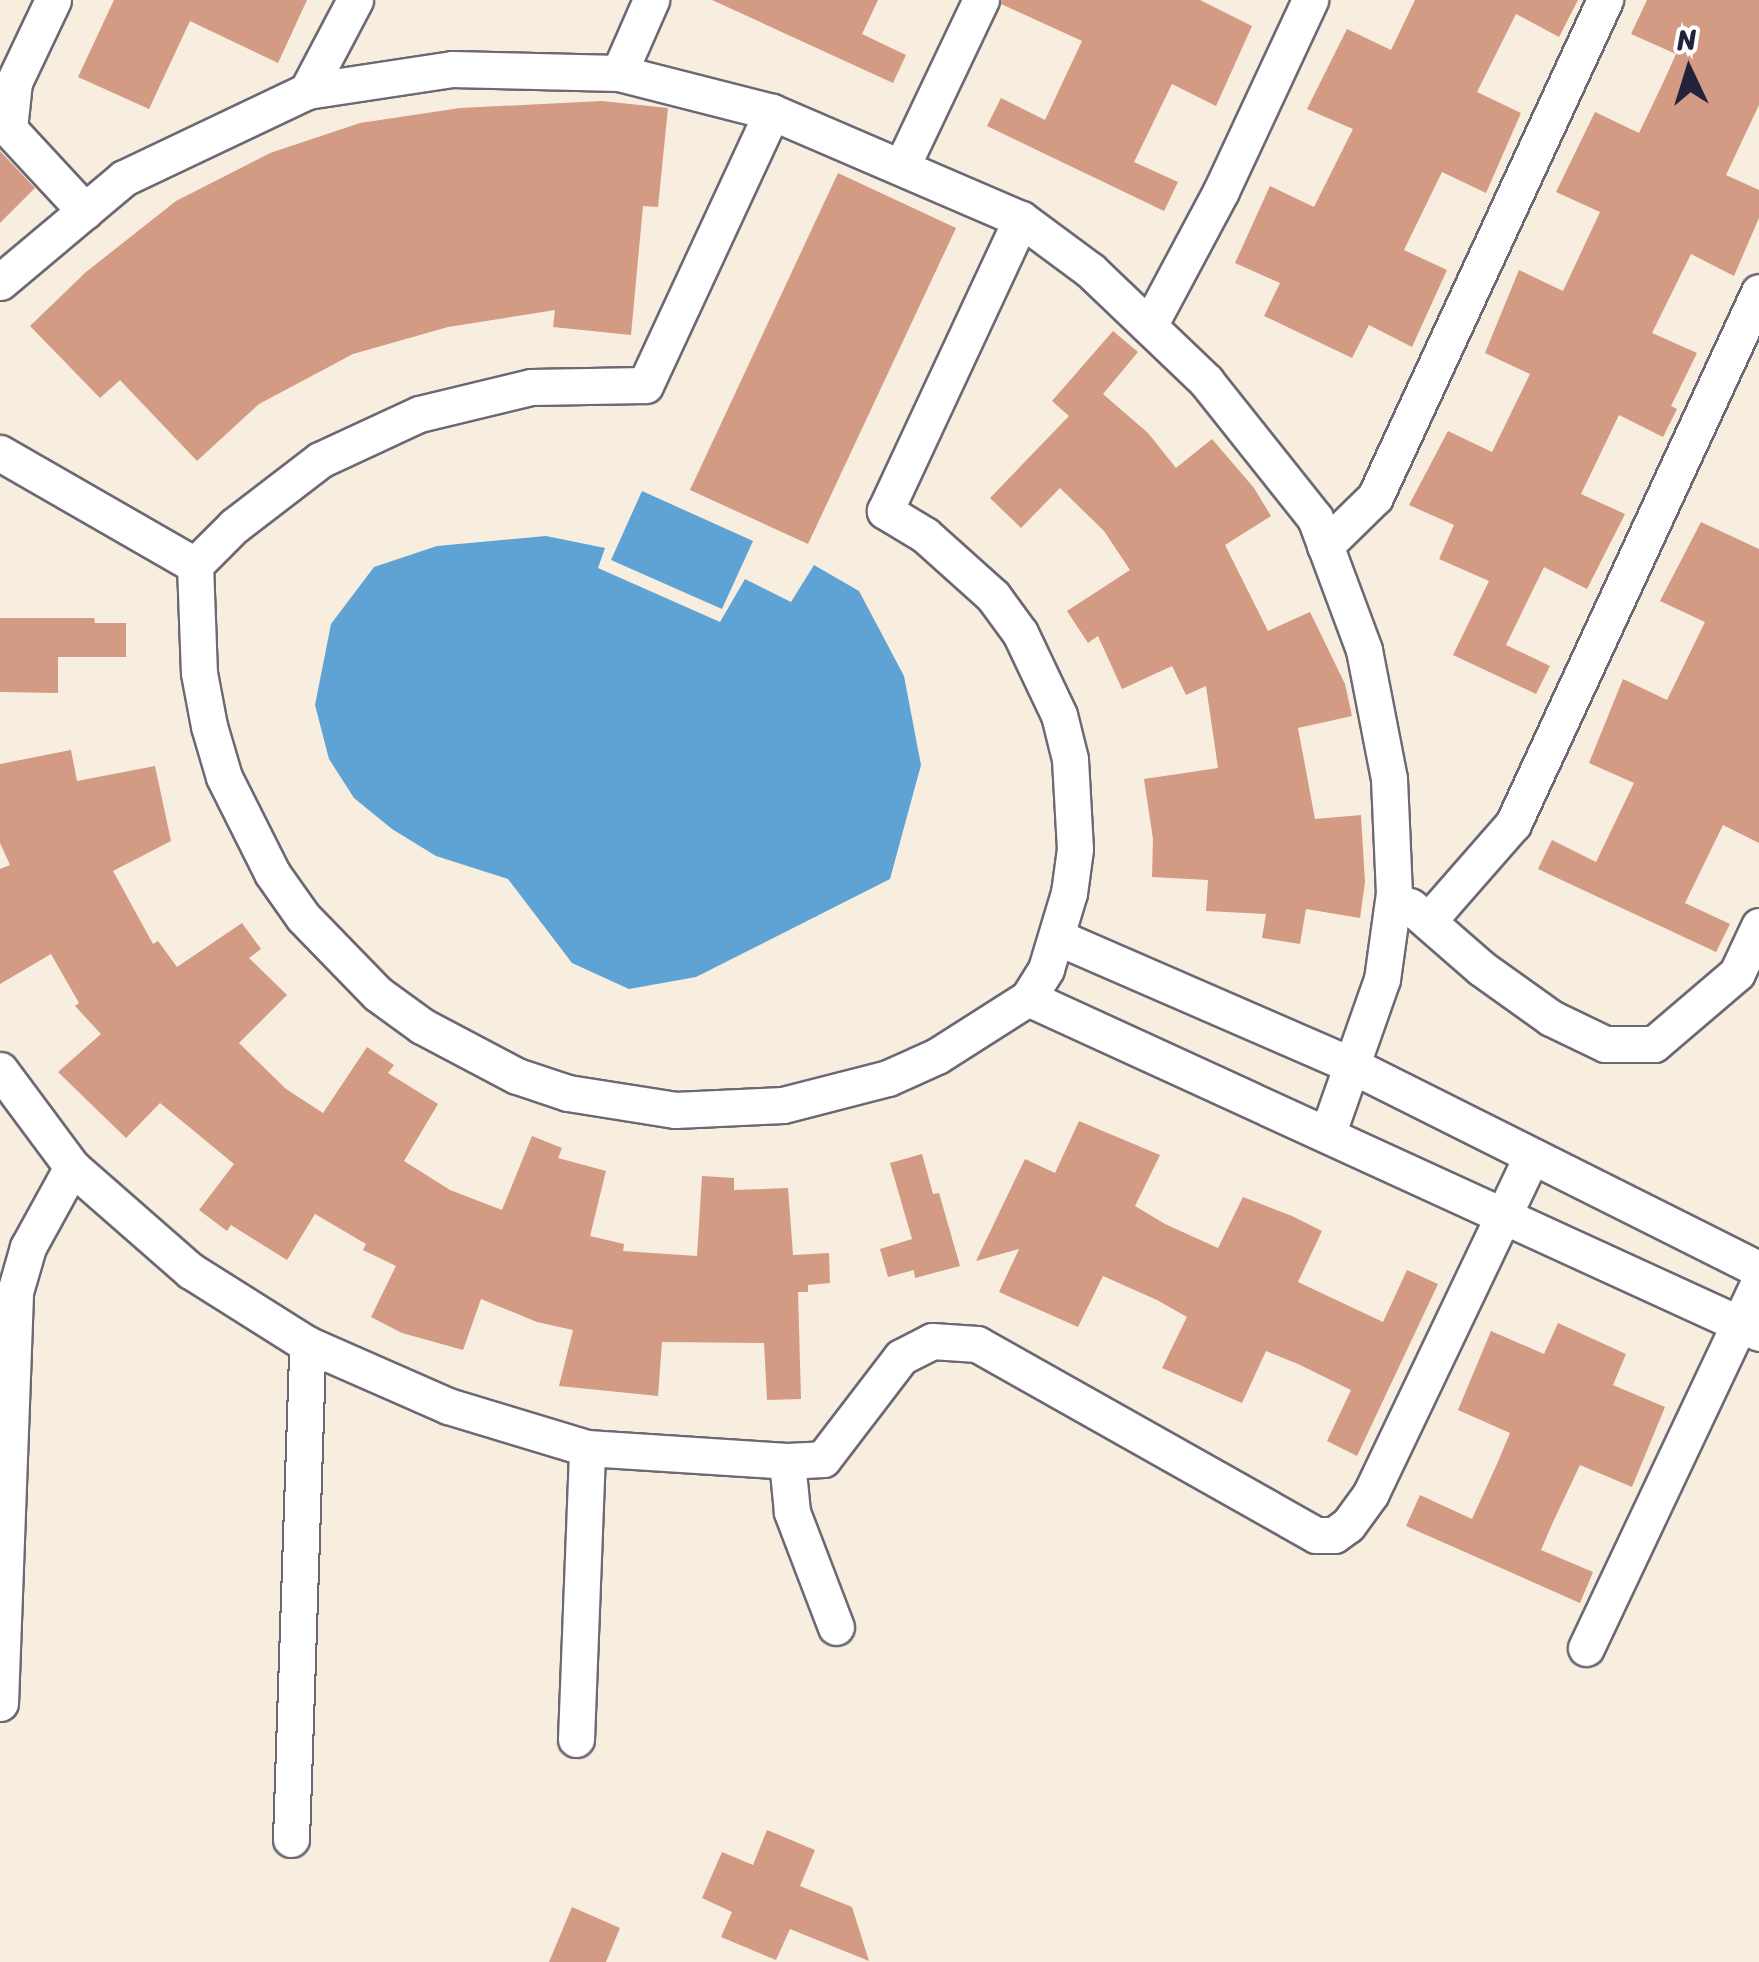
<!DOCTYPE html>
<html>
<head>
<meta charset="utf-8">
<style>
  body { margin:0 }
  #map { position:relative; width:1759px; height:1962px; overflow:hidden; background:#f8eedf; font-family:Sriracha,sans-serif }
  div>[style] { position:absolute }
  .water>* { inset:0; background:#5ea3d3 }
  .building>* { inset:0; background:#d39a84 }
  .roads { filter:drop-shadow(2px 0 #6d6974) drop-shadow(-2px 0 #6d6974) drop-shadow(0 2px #6d6974) drop-shadow(0 -2px #6d6974) }
  .minor>* { height:35px; margin:-17.5px; padding:0 17.5px; transform-origin:17.5px; border-radius:17.5px; background:#fff }
  span { translate:-50% -50%; white-space:nowrap; text-align:center; line-height:1.15; -webkit-text-stroke:9px #fff; paint-order:stroke }
  .north { position:absolute; left:1639px; top:20px; width:100px; height:100px; -webkit-text-stroke:8px #fff; paint-order:stroke; rotate:356deg; font-size:28px; font-weight:700; line-height:40px; text-align:center; color:#22223b }
  .north::after { content:''; display:block; margin:auto; width:35px; height:45px; background:#22223b; clip-path:polygon(50% 0,100% 100%,50% 72%,0 100%) }
</style>
</head>
<body>
<div id="map">
  <div class="water">
    <div style="clip-path:polygon(642px 491px,753px 541px,722px 609px,611px 560px)"></div>
    <div style="clip-path:polygon(546px 536px,605px 548px,598px 568px,720px 622px,745px 579px,791px 602px,814px 565px,859px 591px,904px 676px,921px 765px,890px 879px,696px 977px,629px 989px,572px 963px,508px 879px,436px 856px,392px 829px,354px 798px,329px 759px,315px 705px,331px 624px,374px 567px,437px 546px)"></div>
  </div>
  <div class="building">
    <div style="clip-path:polygon(114px 0,307px 0,278px 63px,190px 21px,149px 109px,78px 77px)"></div>
    <div style="clip-path:polygon(712px 0,878px 0,862px 34px,906px 55px,893px 83px)"></div>
    <div style="clip-path:polygon(1002px 0,1200px 0,1252px 26px,1216px 106px,1172px 84px,1134px 162px,1178px 182px,1164px 211px,987px 126px,1001px 98px,1045px 120px,1082px 41px,1001px 4px)"></div>
    <div style="clip-path:polygon(1415px 0,1578px 0,1559px 37px,1516px 14px,1477px 92px,1521px 113px,1486px 193px,1442px 172px,1404px 250px,1447px 270px,1412px 347px,1369px 325px,1352px 358px,1264px 316px,1280px 283px,1235px 263px,1270px 186px,1314px 207px,1353px 129px,1307px 109px,1347px 29px,1391px 50px)"></div>
    <div style="clip-path:polygon(1647px 0,1759px 0,1759px 105px,1726px 175px,1759px 190px,1759px 218px,1734px 276px,1691px 254px,1652px 333px,1697px 353px,1671px 406px,1677px 409px,1663px 437px,1619px 415px,1581px 494px,1625px 514px,1587px 589px,1544px 567px,1506px 645px,1550px 666px,1536px 694px,1453px 655px,1489px 581px,1439px 559px,1454px 525px,1409px 505px,1448px 431px,1492px 452px,1530px 374px,1485px 353px,1519px 270px,1563px 291px,1600px 212px,1556px 192px,1595px 112px,1639px 133px,1663px 83px,1676px 54px,1631px 34px)"></div>
    <div style="clip-path:polygon(602px 101px,668px 108px,658px 207px,643px 206px,631px 335px,553px 327px,555px 310px,448px 327px,353px 354px,259px 404px,197px 461px,120px 380px,100px 398px,30px 326px,86px 272px,176px 201px,270px 153px,360px 123px,460px 108px)"></div>
    <div style="clip-path:polygon(0 151px,35px 188px,0 223px)"></div>
    <div style="clip-path:polygon(838px 173px,956px 228px,808px 544px,690px 490px)"></div>
    <div style="clip-path:polygon(1113px 331px,1138px 352px,1103px 394px,1148px 433px,1176px 468px,1212px 439px,1254px 488px,1271px 516px,1225px 545px,1268px 631px,1310px 612px,1345px 684px,1352px 716px,1298px 728px,1315px 819px,1361px 815px,1365px 882px,1360px 918px,1306px 909px,1300px 944px,1262px 938px,1266px 914px,1206px 911px,1208px 880px,1152px 877px,1153px 839px,1144px 779px,1218px 768px,1206px 686px,1186px 695px,1172px 666px,1122px 689px,1098px 636px,1088px 643px,1067px 611px,1130px 570px,1104px 531px,1060px 488px,1021px 528px,990px 498px,1069px 416px,1052px 401px)"></div>
    <div style="clip-path:polygon(1701px 522px,1759px 549px,1759px 843px,1723px 825px,1685px 903px,1730px 924px,1716px 952px,1538px 869px,1552px 840px,1596px 862px,1634px 783px,1589px 763px,1623px 679px,1667px 700px,1705px 622px,1660px 601px)"></div>
    <div style="clip-path:polygon(0 618px,94px 618px,95px 623px,126px 623px,126px 657px,58px 657px,58px 693px,0 692px)"></div>
    <div style="clip-path:polygon(71px 750px,77px 781px,155px 766px,171px 841px,113px 871px,153px 944px,158px 941px,177px 967px,242px 923px,261px 949px,249px 958px,287px 995px,239px 1043px,286px 1089px,323px 1113px,367px 1047px,394px 1065px,388px 1073px,438px 1104px,404px 1161px,450px 1190px,502px 1210px,532px 1136px,562px 1148px,558px 1158px,606px 1171px,590px 1236px,624px 1244px,623px 1251px,697px 1256px,702px 1176px,734px 1178px,734px 1190px,788px 1188px,793px 1255px,829px 1253px,830px 1283px,808px 1285px,808px 1292px,798px 1292px,801px 1399px,767px 1400px,764px 1343px,662px 1342px,658px 1396px,559px 1386px,573px 1330px,537px 1322px,481px 1299px,463px 1350px,402px 1333px,371px 1317px,396px 1266px,363px 1250px,366px 1244px,315px 1214px,287px 1260px,231px 1225px,227px 1231px,199px 1210px,234px 1164px,160px 1103px,126px 1138px,58px 1072px,101px 1034px,75px 1006px,79px 1003px,51px 954px,0 984px,0 869px,10px 865px,0 843px,0 764px)"></div>
    <div style="clip-path:polygon(1079px 1121px,1160px 1155px,1135px 1206px,1165px 1224px,1218px 1248px,1243px 1197px,1292px 1216px,1322px 1231px,1298px 1282px,1383px 1322px,1407px 1270px,1438px 1284px,1357px 1456px,1327px 1441px,1351px 1390px,1298px 1364px,1266px 1351px,1242px 1403px,1162px 1368px,1187px 1317px,1157px 1300px,1103px 1276px,1078px 1327px,999px 1292px,1019px 1249px,976px 1261px,1025px 1159px,1055px 1173px)"></div>
    <div style="clip-path:polygon(922px 1154px,933px 1194px,939px 1193px,960px 1266px,915px 1278px,914px 1270px,888px 1277px,880px 1249px,912px 1239px,890px 1163px)"></div>
    <div style="clip-path:polygon(1558px 1323px,1626px 1354px,1613px 1385px,1665px 1407px,1632px 1487px,1580px 1465px,1553px 1522px,1541px 1550px,1593px 1572px,1580px 1603px,1406px 1526px,1420px 1495px,1472px 1519px,1497px 1464px,1510px 1433px,1458px 1410px,1491px 1331px,1544px 1354px)"></div>
    <div style="clip-path:polygon(767px 1830px,815px 1850px,800px 1886px,852px 1907px,869px 1961px,790px 1929px,776px 1960px,721px 1937px,732px 1912px,702px 1898px,722px 1852px,753px 1865px)"></div>
    <div style="clip-path:polygon(572px 1907px,620px 1928px,606px 1962px,549px 1962px)"></div>
  </div>
  <div class="roads">
    <div class="minor">
      <div style="left:53px;top:0;width:91px;rotate:115.4deg"></div>
      <div style="left:14px;top:82px;width:47px;rotate:96.1deg"></div>
      <div style="left:9px;top:129px;width:112px;rotate:47.2deg"></div>
      <div style="left:619px;top:73px;width:80px;rotate:-66.3deg"></div>
      <div style="left:307px;top:91px;width:103px;rotate:-62.2deg"></div>
      <div style="left:772px;top:112px;width:301px;rotate:114.9deg"></div>
      <div style="left:645px;top:385px;width:114px;rotate:179deg"></div>
      <div style="left:531px;top:387px;width:115px;rotate:166.4deg"></div>
      <div style="left:419px;top:414px;width:109px;rotate:155.1deg"></div>
      <div style="left:320px;top:460px;width:108px;rotate:142.5deg"></div>
      <div style="left:234px;top:526px;width:55px;rotate:135deg"></div>
      <div style="left:195px;top:565px;width:108px;rotate:87.9deg"></div>
      <div style="left:199px;top:673px;width:54px;rotate:79.3deg"></div>
      <div style="left:209px;top:726px;width:53px;rotate:73.6deg"></div>
      <div style="left:224px;top:777px;width:107px;rotate:63.4deg"></div>
      <div style="left:272px;top:873px;width:54px;rotate:54.8deg"></div>
      <div style="left:303px;top:917px;width:107px;rotate:45.8deg"></div>
      <div style="left:378px;top:994px;width:54px;rotate:36deg"></div>
      <div style="left:422px;top:1026px;width:107px;rotate:27.8deg"></div>
      <div style="left:517px;top:1076px;width:54px;rotate:18.4deg"></div>
      <div style="left:568px;top:1093px;width:108px;rotate:9deg"></div>
      <div style="left:675px;top:1110px;width:108px;rotate:-2.7deg"></div>
      <div style="left:783px;top:1105px;width:108px;rotate:-14.4deg"></div>
      <div style="left:888px;top:1078px;width:54px;rotate:-24.2deg"></div>
      <div style="left:937px;top:1056px;width:108px;rotate:-32.5deg"></div>
      <div style="left:1028px;top:998px;width:34px;rotate:-58deg"></div>
      <div style="left:1046px;top:969px;width:79px;rotate:-73.2deg"></div>
      <div style="left:1069px;top:893px;width:44px;rotate:-82.2deg"></div>
      <div style="left:1075px;top:849px;width:90px;rotate:-93.2deg"></div>
      <div style="left:1070px;top:759px;width:45px;rotate:-104deg"></div>
      <div style="left:1059px;top:715px;width:91px;rotate:-115.4deg"></div>
      <div style="left:1020px;top:633px;width:46px;rotate:-126.1deg"></div>
      <div style="left:993px;top:596px;width:91px;rotate:-138.1deg"></div>
      <div style="left:925px;top:535px;width:47px;rotate:-149deg"></div>
      <div style="left:885px;top:511px;width:322px;rotate:-65deg"></div>
      <div style="left:902px;top:166px;width:184px;rotate:-64.6deg"></div>
      <div style="left:0;top:282px;width:162px;rotate:-40deg"></div>
      <div style="left:124px;top:178px;width:203px;rotate:-25.4deg"></div>
      <div style="left:307px;top:91px;width:147px;rotate:-8.6deg"></div>
      <div style="left:452px;top:69px;width:167px;rotate:1.4deg"></div>
      <div style="left:619px;top:73px;width:158px;rotate:14.3deg"></div>
      <div style="left:772px;top:112px;width:271px;rotate:23.3deg"></div>
      <div style="left:1021px;top:219px;width:86px;rotate:36.5deg"></div>
      <div style="left:1090px;top:270px;width:161px;rotate:43.7deg"></div>
      <div style="left:1206px;top:381px;width:175px;rotate:51.5deg"></div>
      <div style="left:1315px;top:518px;width:141px;rotate:69.6deg"></div>
      <div style="left:1364px;top:650px;width:131px;rotate:79deg"></div>
      <div style="left:1389px;top:779px;width:114px;rotate:87.5deg"></div>
      <div style="left:1394px;top:893px;width:87px;rotate:97.9deg"></div>
      <div style="left:1382px;top:979px;width:165px;rotate:109.4deg"></div>
      <div style="left:1149px;top:326px;width:153px;rotate:-61.9deg"></div>
      <div style="left:1221px;top:191px;width:211px;rotate:-65deg"></div>
      <div style="left:0;top:453px;width:225px;rotate:29.9deg"></div>
      <div style="left:1325px;top:546px;width:70px;rotate:-44.4deg"></div>
      <div style="left:1375px;top:497px;width:548px;rotate:-65.17deg"></div>
      <div style="left:1410px;top:906px;width:94px;rotate:41.1deg"></div>
      <div style="left:1481px;top:968px;width:86px;rotate:35.5deg"></div>
      <div style="left:1551px;top:1018px;width:60px;rotate:25.7deg"></div>
      <div style="left:1605px;top:1044px;width:49px"></div>
      <div style="left:1654px;top:1044px;width:109px;rotate:-40.5deg"></div>
      <div style="left:1737px;top:973px;width:52px;rotate:-64.9deg"></div>
      <div style="left:1428px;top:921px;width:129px;rotate:-48.8deg"></div>
      <div style="left:1513px;top:824px;width:586px;rotate:-65.18deg"></div>
      <div style="left:1057px;top:937px;width:323px;rotate:23.5deg"></div>
      <div style="left:1353px;top:1066px;width:454px;rotate:26.6deg"></div>
      <div style="left:1028px;top:998px;width:804px;rotate:24.62deg"></div>
      <div style="left:0;top:1070px;width:121px;rotate:53.4deg"></div>
      <div style="left:72px;top:1167px;width:158px;rotate:41.2deg"></div>
      <div style="left:191px;top:1271px;width:137px;rotate:32.2deg"></div>
      <div style="left:307px;top:1344px;width:154px;rotate:23.7deg"></div>
      <div style="left:448px;top:1406px;width:145px;rotate:16.8deg"></div>
      <div style="left:587px;top:1448px;width:200px;rotate:3.7deg"></div>
      <div style="left:787px;top:1461px;width:36px;rotate:-3deg"></div>
      <div style="left:823px;top:1459px;width:128px;rotate:-52.6deg"></div>
      <div style="left:901px;top:1357px;width:35px;rotate:-27deg"></div>
      <div style="left:932px;top:1341px;width:45px;rotate:3.8deg"></div>
      <div style="left:977px;top:1344px;width:389px;rotate:29.4deg"></div>
      <div style="left:1316px;top:1535px;width:18px"></div>
      <div style="left:1334px;top:1535px;width:17px;rotate:-36deg"></div>
      <div style="left:1348px;top:1525px;width:39px;rotate:-54deg"></div>
      <div style="left:1371px;top:1493px;width:371px;rotate:-64.5deg"></div>
      <div style="left:787px;top:1461px;width:51px;rotate:84.4deg"></div>
      <div style="left:792px;top:1512px;width:123px;rotate:69.1deg"></div>
      <div style="left:1586px;top:1648px;width:405px;rotate:-64.7deg"></div>
      <div style="left:0;top:1703px;width:411px;rotate:-87.9deg"></div>
      <div style="left:15px;top:1292px;width:47px;rotate:-73.9deg"></div>
      <div style="left:28px;top:1247px;width:91px;rotate:-61.2deg"></div>
      <div style="left:576px;top:1739px;width:291px;rotate:-87.8deg"></div>
      <div style="left:291px;top:1839px;width:495px;rotate:-88.1deg"></div>
    </div>
  </div>
  <div class="north">N</div>
</div>
</body>
</html>
